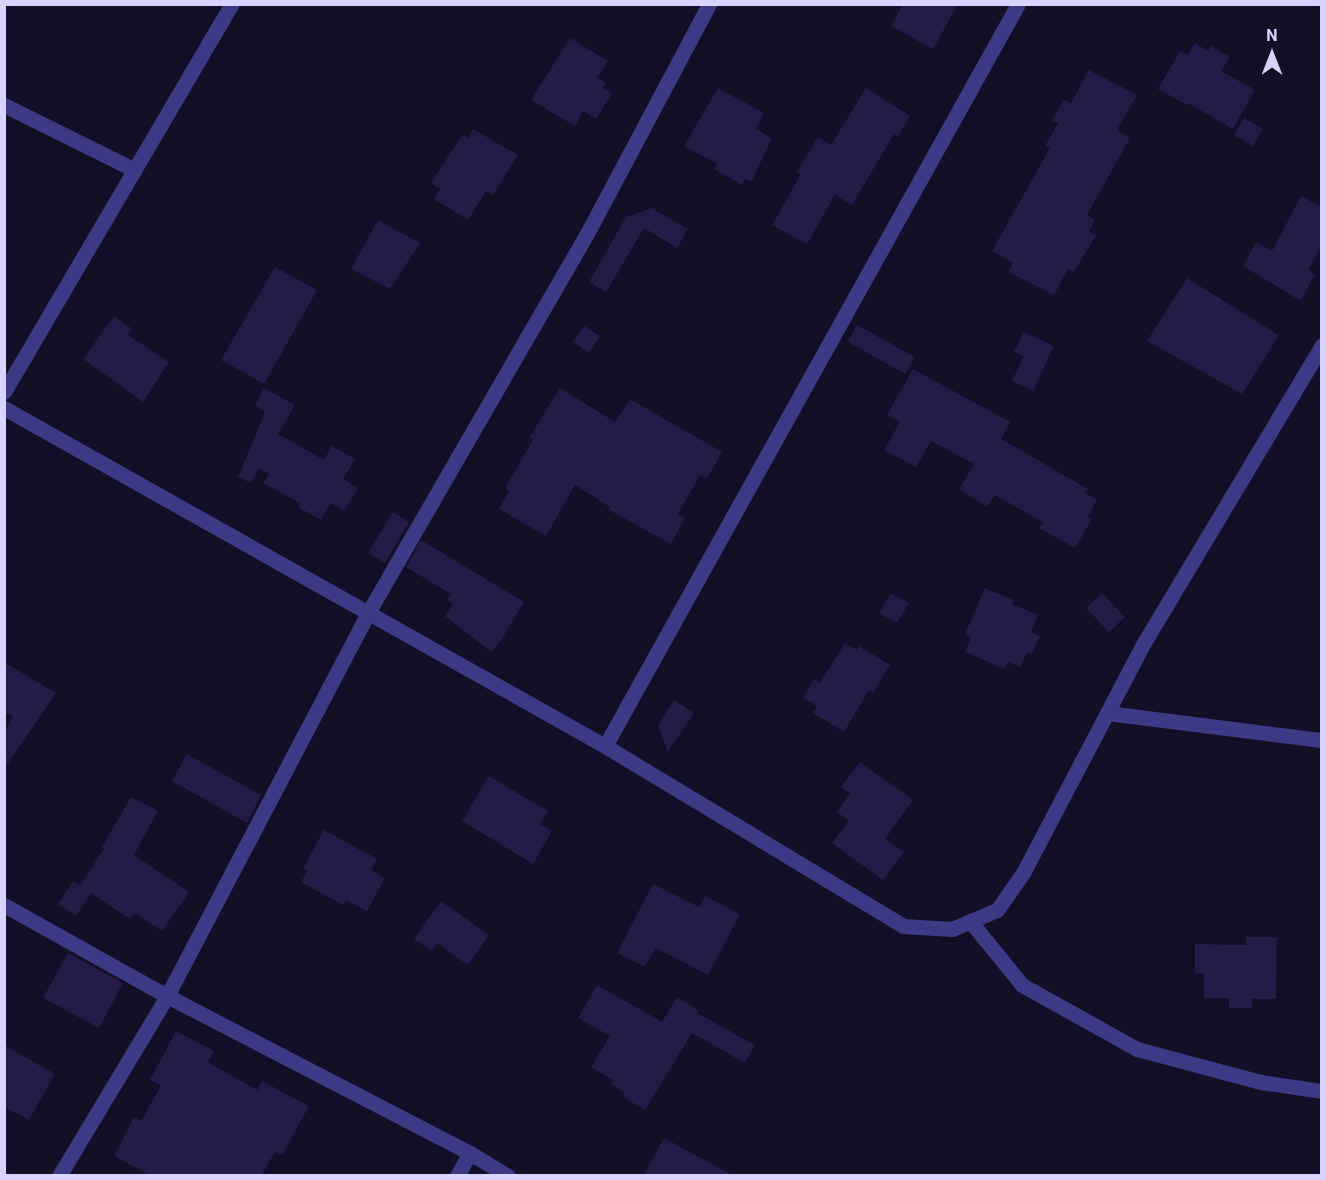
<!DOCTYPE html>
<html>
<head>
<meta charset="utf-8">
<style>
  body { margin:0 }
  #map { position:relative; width:1326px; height:1180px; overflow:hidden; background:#130f26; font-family:Roboto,sans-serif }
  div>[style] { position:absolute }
  .building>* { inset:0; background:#241b47 }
  .minor>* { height:15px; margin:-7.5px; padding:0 7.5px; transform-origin:7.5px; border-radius:7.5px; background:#3d3a85 }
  span { translate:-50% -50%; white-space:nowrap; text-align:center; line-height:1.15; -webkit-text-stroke:5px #130f26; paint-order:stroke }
  .frame { position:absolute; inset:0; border:6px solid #d9d4ff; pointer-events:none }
  .north { position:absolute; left:1242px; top:24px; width:60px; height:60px; -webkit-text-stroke:4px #130f26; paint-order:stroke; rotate:0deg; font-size:16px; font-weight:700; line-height:24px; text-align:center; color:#d9d4ff }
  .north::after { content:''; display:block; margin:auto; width:21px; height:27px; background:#d9d4ff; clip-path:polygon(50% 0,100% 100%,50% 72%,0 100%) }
</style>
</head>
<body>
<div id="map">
  <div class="building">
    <div style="clip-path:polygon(903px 4px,958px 4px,933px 49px,891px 26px)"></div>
    <div style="clip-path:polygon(570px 38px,608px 61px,597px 78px,606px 83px,603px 88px,612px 93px,596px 119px,583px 111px,575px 126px,531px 100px)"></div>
    <div style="clip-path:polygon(1195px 43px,1208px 51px,1211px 46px,1230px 57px,1221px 71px,1255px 90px,1233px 129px,1188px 103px,1187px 105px,1158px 89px,1180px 51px,1188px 55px)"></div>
    <div style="clip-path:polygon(1089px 70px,1137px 95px,1117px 130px,1130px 138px,1087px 215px,1095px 220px,1089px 232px,1096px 235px,1074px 272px,1068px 269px,1054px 295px,1008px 272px,1013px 263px,992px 251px,1050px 148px,1045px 146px,1058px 123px,1052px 120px,1064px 100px,1071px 103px)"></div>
    <div style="clip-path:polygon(718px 88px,764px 113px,756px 129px,772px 138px,751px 182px,745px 179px,742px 185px,714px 169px,717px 164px,684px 146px)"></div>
    <div style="clip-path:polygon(866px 88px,910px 116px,898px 137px,894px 134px,852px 205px,835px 195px,807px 244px,772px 225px,801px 174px,797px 172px,818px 137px,831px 145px)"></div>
    <div style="clip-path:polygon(1244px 118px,1263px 129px,1253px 146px,1234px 135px)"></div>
    <div style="clip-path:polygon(473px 129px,518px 155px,493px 195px,486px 191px,468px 220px,434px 199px,440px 189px,431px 183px,462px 135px,468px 138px)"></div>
    <div style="clip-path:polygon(1301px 196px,1322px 207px,1322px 245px,1308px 270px,1315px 274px,1301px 301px,1243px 266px,1256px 242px,1272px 251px)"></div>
    <div style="clip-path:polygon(656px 207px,655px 210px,688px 229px,677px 248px,644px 228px,606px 292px,589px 282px,626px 217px)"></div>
    <div style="clip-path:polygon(378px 220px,420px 243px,390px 289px,351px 269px)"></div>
    <div style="clip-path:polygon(275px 267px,317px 290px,264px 384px,221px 360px)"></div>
    <div style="clip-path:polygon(1187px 278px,1279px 335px,1242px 394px,1147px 341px)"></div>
    <div style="clip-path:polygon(114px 316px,132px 329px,128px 335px,169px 362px,143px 402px,83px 359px)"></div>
    <div style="clip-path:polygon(857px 325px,915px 357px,905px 374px,848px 342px)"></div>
    <div style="clip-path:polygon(584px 326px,600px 336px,589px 353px,573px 342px)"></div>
    <div style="clip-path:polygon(1024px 332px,1054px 346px,1033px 391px,1012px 381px,1024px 356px,1014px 352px)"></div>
    <div style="clip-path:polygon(913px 369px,1010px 422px,1001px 439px,1088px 489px,1085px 493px,1097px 500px,1088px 517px,1092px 519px,1075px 548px,1039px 528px,1043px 522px,995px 495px,987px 507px,959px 489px,974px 464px,931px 441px,916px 467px,884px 450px,900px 422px,887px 415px)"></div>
    <div style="clip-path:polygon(264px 388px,295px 405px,278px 434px,324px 460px,332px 446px,355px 459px,343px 479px,358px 488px,344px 511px,331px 503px,321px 520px,298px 507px,300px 503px,263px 483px,269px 474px,259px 468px,251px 483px,238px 477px,265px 412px,255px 406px)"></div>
    <div style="clip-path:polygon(560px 388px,615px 422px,630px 399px,722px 452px,707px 479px,700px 475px,678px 514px,685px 518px,671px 544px,609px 510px,610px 507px,575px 485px,546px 536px,499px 509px,509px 491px,505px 488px,533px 440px,529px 438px)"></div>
    <div style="clip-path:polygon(393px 512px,409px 522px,385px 563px,368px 553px)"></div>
    <div style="clip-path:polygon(421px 540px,524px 602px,500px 642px,491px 652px,445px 616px,453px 604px,447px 600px,451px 594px,406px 567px)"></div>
    <div style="clip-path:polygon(985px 588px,1013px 600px,1012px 604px,1038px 615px,1031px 632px,1040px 636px,1032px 654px,1027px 652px,1020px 667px,1008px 662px,1004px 669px,965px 652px,971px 637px,965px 634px)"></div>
    <div style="clip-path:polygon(891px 593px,909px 603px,897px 623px,879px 613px)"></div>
    <div style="clip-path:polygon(1102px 593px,1125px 617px,1109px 632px,1086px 608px)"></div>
    <div style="clip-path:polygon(845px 643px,857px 650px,859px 646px,890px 665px,873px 693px,869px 690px,844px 732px,813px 713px,817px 706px,803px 698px,814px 679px,820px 683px)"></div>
    <div style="clip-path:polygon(4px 662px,56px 693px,4px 769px,4px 732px,13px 717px,4px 712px)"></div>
    <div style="clip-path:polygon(674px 700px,694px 713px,668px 752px,658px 725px)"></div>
    <div style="clip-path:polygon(187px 754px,261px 795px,247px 823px,172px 781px)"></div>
    <div style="clip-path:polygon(860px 762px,913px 800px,885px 839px,904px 852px,883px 880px,832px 843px,849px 821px,837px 812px,850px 793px,841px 787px)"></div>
    <div style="clip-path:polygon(489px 776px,548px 811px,540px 824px,552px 831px,533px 864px,462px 821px)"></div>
    <div style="clip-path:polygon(131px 797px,158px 811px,134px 855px,189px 892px,162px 931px,135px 913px,130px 919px,91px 893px,76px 916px,58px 904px,73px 881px,84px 888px,80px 886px,104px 848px,102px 847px)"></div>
    <div style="clip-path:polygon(324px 830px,377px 859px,371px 870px,385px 878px,367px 911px,346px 900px,343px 905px,301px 882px,308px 870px,303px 868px)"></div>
    <div style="clip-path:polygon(653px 884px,699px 907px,705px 896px,740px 914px,708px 975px,656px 948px,645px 967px,617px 953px)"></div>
    <div style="clip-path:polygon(441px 901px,489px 935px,468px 965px,437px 943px,432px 951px,414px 939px)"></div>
    <div style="clip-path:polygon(1246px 937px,1277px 937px,1276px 999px,1252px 999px,1252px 1008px,1229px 1008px,1229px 998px,1204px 998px,1204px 973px,1195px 973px,1195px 944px,1246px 945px)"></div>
    <div style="clip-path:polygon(68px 953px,123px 983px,99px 1028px,43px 998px)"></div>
    <div style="clip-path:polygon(597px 985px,662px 1022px,677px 997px,698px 1010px,697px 1013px,755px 1045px,745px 1063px,692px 1033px,645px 1110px,623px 1097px,625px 1093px,611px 1084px,613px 1080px,591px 1067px,610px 1036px,578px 1018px)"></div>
    <div style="clip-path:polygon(176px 1031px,214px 1051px,208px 1062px,257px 1090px,262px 1081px,309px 1106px,282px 1155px,275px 1152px,261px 1176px,151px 1176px,114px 1156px,134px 1117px,141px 1121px,161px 1086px,150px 1080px)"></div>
    <div style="clip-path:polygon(4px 1045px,55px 1074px,29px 1120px,4px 1107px)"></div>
    <div style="clip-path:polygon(664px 1138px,734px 1176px,643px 1176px)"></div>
  </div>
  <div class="minor">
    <div style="left:4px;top:105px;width:146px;rotate:26.4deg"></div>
    <div style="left:4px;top:392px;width:450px;rotate:-59.6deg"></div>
    <div style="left:4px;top:408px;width:690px;rotate:29.35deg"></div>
    <div style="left:605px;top:746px;width:348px;rotate:31.1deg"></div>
    <div style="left:903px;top:926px;width:49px;rotate:3.5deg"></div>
    <div style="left:952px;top:929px;width:49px;rotate:-22.9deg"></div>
    <div style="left:997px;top:910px;width:45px;rotate:-54.9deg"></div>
    <div style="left:1023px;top:873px;width:256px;rotate:-62.3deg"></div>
    <div style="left:1142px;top:646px;width:351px;rotate:-59.1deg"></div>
    <div style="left:1107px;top:713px;width:217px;rotate:7.2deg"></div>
    <div style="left:605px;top:746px;width:849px;rotate:-60.9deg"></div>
    <div style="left:4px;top:905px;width:187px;rotate:29.2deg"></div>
    <div style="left:167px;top:996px;width:341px;rotate:27.4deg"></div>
    <div style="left:470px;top:1153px;width:44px;rotate:31.2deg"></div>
    <div style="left:970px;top:921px;width:82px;rotate:50.9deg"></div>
    <div style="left:1022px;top:985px;width:132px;rotate:29.1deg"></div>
    <div style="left:1137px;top:1049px;width:128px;rotate:14.9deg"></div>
    <div style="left:1261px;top:1082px;width:62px;rotate:8.4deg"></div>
    <div style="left:59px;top:1176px;width:210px;rotate:-59deg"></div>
    <div style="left:167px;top:996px;width:435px;rotate:-62.3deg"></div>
    <div style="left:369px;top:611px;width:442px;rotate:-60deg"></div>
    <div style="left:590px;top:228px;width:254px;rotate:-62deg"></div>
    <div style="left:457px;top:1176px;width:26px;rotate:-61deg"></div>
  </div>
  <div class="frame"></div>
  <div class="north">N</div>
</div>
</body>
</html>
